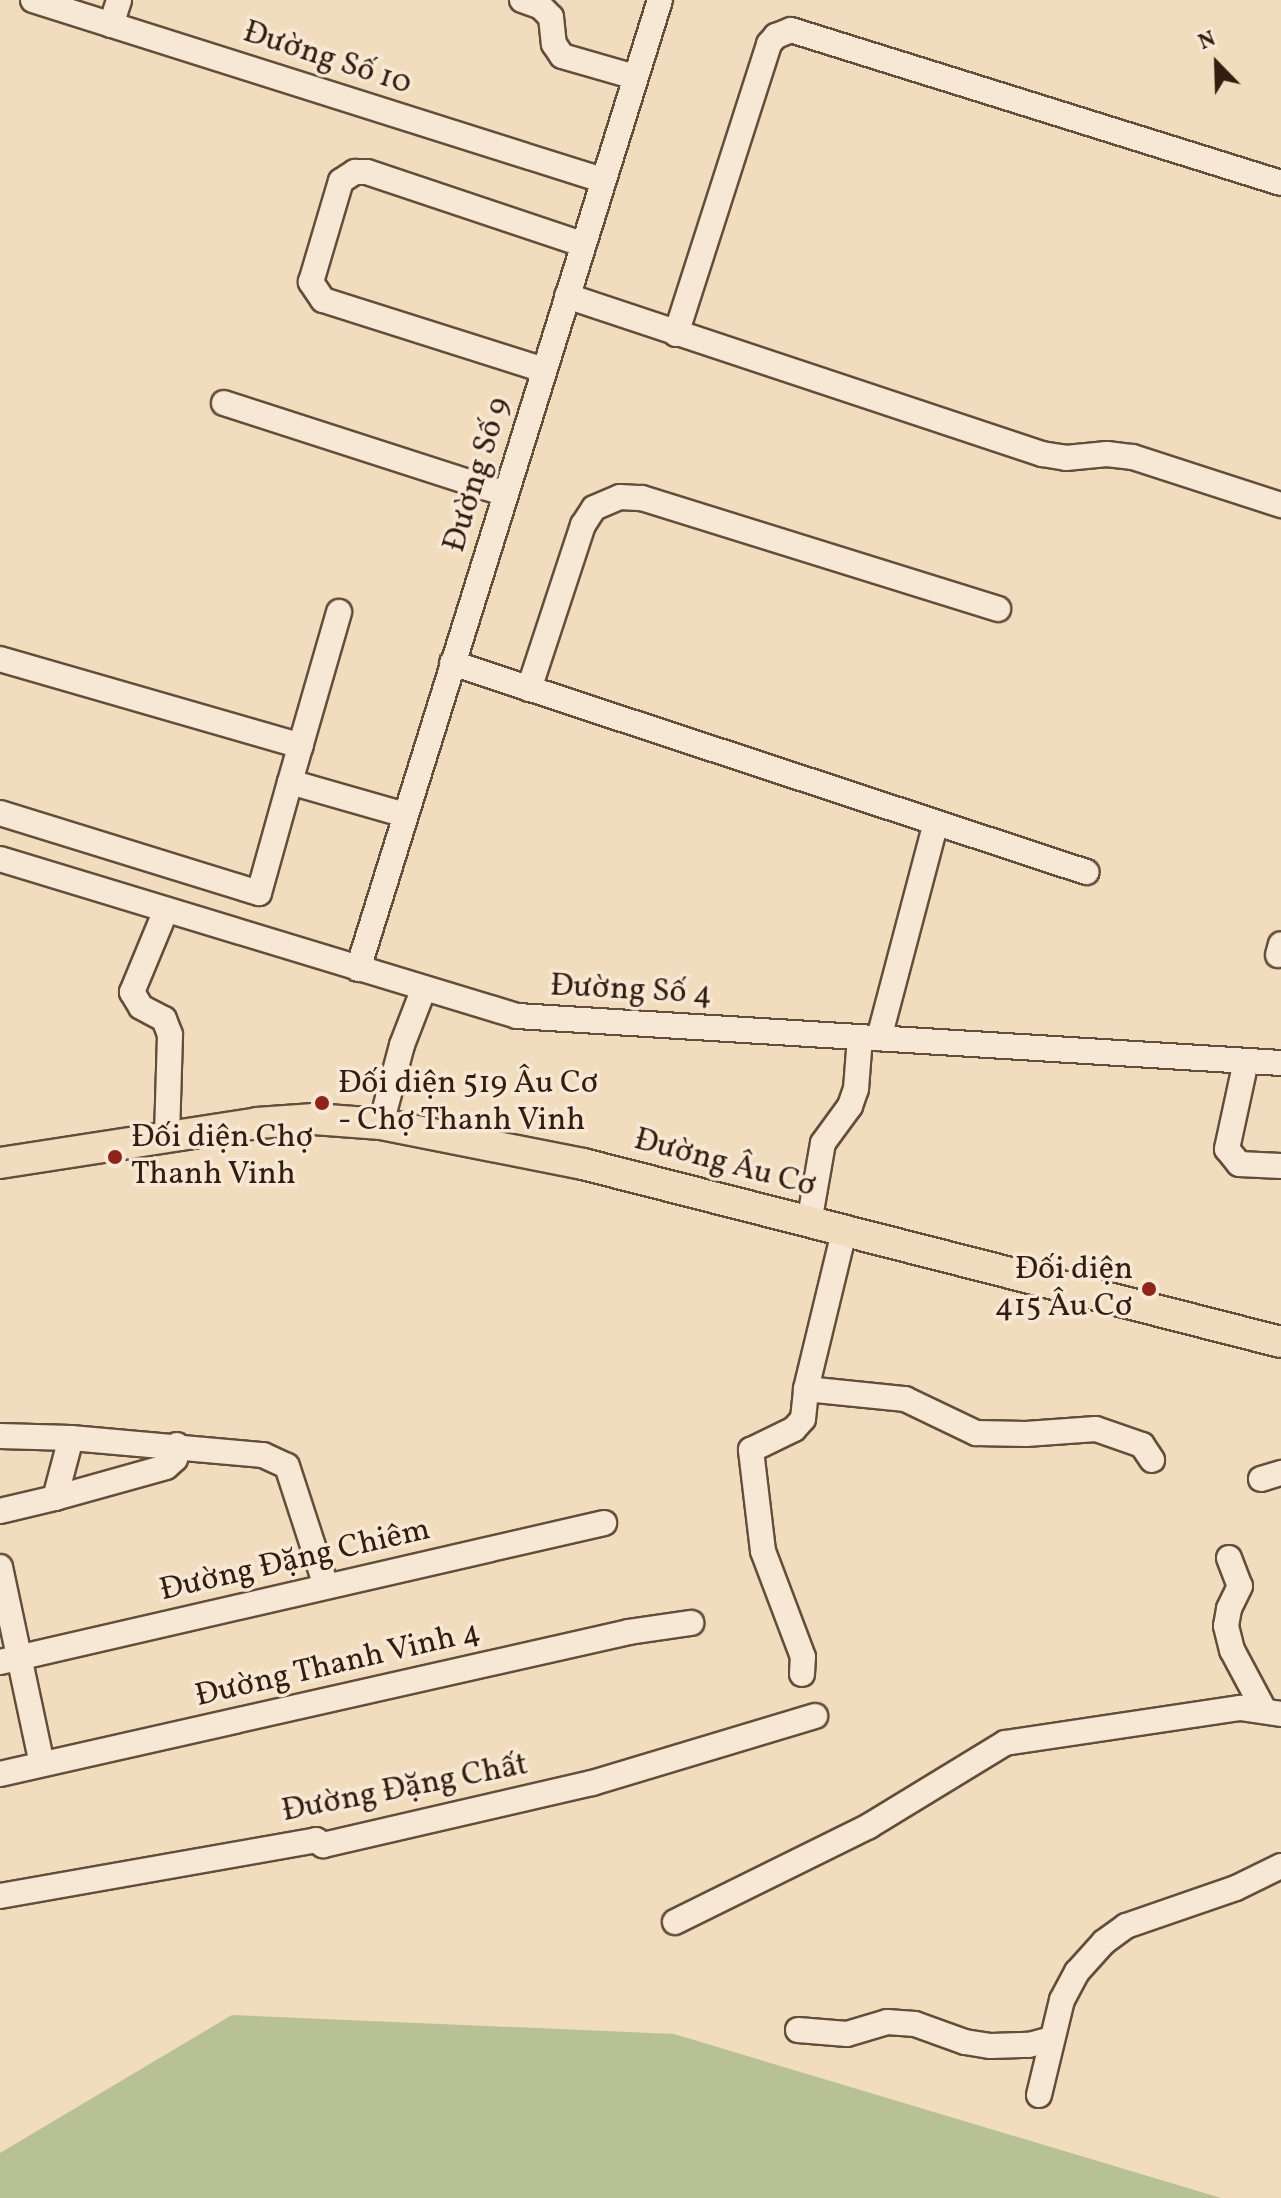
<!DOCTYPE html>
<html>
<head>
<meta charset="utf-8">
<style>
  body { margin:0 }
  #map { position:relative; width:1281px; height:2198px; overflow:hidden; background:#f1dcbd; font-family:Vollkorn,serif }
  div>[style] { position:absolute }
  .green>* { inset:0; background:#b8c193 }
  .roads { filter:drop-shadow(2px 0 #634d3b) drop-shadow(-2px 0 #634d3b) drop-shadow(0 2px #634d3b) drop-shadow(0 -2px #634d3b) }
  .minor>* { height:24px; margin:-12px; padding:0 12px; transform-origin:12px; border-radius:12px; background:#f6e8d4 }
  .major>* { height:30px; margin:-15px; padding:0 15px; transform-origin:15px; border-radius:15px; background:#f1dcbd }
  .dots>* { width:22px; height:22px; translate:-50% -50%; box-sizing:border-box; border:4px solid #f6e8d4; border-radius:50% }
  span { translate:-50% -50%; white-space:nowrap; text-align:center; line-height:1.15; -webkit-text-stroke:7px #f6e8d4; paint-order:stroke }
  .street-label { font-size:32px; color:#341d10 }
  .poi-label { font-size:32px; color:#341d10 }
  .left { translate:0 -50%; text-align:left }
  .right { translate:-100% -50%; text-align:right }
  .north { position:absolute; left:1177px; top:24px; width:80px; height:80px; -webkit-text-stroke:6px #f6e8d4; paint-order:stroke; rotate:337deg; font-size:22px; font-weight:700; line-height:32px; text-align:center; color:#341d10 }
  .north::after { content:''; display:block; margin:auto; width:28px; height:36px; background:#341d10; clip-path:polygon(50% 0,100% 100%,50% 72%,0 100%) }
</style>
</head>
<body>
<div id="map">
  <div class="green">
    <div style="clip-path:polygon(232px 2015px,674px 2034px,1221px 2198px,0 2198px,0 2153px)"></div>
  </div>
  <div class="roads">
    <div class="minor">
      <div style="left:33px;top:0;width:597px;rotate:17.55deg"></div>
      <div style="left:522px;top:0;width:20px;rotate:20deg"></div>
      <div style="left:541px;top:7px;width:14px;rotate:45deg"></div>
      <div style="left:551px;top:17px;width:27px;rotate:84deg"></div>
      <div style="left:554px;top:44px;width:14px;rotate:56deg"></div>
      <div style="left:562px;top:56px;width:76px;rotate:16deg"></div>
      <div style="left:111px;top:25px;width:26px;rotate:-72deg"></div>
      <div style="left:567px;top:296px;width:501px;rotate:18.4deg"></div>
      <div style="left:1042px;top:454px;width:24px;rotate:9deg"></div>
      <div style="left:1066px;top:458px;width:41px;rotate:-5.6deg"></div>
      <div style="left:1107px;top:454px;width:26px;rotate:7deg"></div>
      <div style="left:1133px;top:457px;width:156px;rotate:18deg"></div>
      <div style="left:676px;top:334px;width:305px;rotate:-72.2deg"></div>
      <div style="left:769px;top:44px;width:11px;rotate:-49deg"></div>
      <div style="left:776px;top:36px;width:16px;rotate:-22deg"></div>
      <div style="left:791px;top:30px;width:513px;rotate:17.34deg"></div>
      <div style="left:544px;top:370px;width:232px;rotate:-162.4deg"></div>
      <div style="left:323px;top:300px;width:22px;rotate:-124deg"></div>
      <div style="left:311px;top:282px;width:105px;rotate:-73.5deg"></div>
      <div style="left:341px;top:181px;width:17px;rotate:-33deg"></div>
      <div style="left:355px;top:172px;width:12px"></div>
      <div style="left:367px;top:172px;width:227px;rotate:18.5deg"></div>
      <div style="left:224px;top:403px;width:295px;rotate:17.9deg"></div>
      <div style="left:0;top:659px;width:313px;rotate:16.1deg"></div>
      <div style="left:452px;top:663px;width:668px;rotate:18.24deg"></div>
      <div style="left:529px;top:689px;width:173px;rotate:-71.8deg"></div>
      <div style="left:583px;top:525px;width:20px;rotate:-57deg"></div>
      <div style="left:594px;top:508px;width:28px;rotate:-23deg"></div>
      <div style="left:620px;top:497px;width:22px;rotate:3deg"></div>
      <div style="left:642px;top:498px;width:373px;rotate:17.3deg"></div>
      <div style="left:290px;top:782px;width:177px;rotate:-73.9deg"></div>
      <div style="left:0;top:813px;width:271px;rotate:17.2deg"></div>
      <div style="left:259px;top:893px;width:115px;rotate:-74.4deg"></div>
      <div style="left:290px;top:782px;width:120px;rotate:16deg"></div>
      <div style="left:0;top:859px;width:540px;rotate:16.89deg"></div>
      <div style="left:517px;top:1016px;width:765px;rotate:3.52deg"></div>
      <div style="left:166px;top:910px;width:89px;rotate:112.5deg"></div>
      <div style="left:132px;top:992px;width:17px;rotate:59deg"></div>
      <div style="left:141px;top:1007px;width:26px;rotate:28deg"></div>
      <div style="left:164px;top:1019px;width:17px;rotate:69deg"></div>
      <div style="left:170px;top:1035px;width:102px;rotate:91.7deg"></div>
      <div style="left:1278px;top:955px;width:11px;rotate:-75deg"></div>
      <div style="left:358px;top:969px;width:1015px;rotate:-72.69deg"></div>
      <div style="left:879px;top:1038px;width:222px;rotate:-75.2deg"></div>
      <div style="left:1246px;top:1061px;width:90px;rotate:102.2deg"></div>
      <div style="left:1227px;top:1149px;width:19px;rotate:51deg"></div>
      <div style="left:1239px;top:1164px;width:42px;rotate:2.7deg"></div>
      <div style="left:381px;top:1124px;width:82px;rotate:-75.1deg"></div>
      <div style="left:402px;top:1045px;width:61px;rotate:-68.9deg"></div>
      <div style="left:809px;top:1223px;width:81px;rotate:-80.1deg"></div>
      <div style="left:823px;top:1143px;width:46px;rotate:-53.9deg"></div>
      <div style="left:850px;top:1106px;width:18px;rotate:-71deg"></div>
      <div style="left:856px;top:1089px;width:52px;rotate:-85.6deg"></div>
      <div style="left:806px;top:1389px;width:100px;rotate:5.8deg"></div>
      <div style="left:905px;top:1399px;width:79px;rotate:25.6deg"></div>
      <div style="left:976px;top:1433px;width:50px;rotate:1.1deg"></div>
      <div style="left:1026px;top:1434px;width:70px;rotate:-4.1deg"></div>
      <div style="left:1096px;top:1429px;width:49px;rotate:19.2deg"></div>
      <div style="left:1142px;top:1445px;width:18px;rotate:56deg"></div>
      <div style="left:0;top:1436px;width:71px;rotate:1.6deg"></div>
      <div style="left:71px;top:1438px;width:193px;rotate:5.1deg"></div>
      <div style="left:263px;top:1455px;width:26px;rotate:25deg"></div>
      <div style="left:287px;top:1466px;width:126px;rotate:72deg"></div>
      <div style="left:1261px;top:1479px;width:21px;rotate:-17deg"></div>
      <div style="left:55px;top:1498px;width:115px;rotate:-15.6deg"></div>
      <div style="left:166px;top:1467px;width:12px;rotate:-42deg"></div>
      <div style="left:175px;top:1459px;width:14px;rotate:-82deg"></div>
      <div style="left:0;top:1511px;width:57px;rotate:-13.3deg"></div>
      <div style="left:55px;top:1498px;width:62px;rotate:-75.1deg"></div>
      <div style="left:1229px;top:1558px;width:30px;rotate:69deg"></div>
      <div style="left:1240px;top:1586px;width:25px;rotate:116deg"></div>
      <div style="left:1229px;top:1609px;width:17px;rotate:100deg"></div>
      <div style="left:1226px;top:1626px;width:25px;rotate:76deg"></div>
      <div style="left:1232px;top:1650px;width:68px;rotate:61.9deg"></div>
      <div style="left:0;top:1567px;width:201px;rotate:78deg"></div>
      <div style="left:0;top:1662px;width:620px;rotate:-12.96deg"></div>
      <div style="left:802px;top:1674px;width:17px;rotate:-87deg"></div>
      <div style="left:803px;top:1657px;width:113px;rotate:-110.7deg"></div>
      <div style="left:763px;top:1551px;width:102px;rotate:-96.8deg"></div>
      <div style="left:751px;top:1450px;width:48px;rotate:-26deg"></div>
      <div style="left:794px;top:1429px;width:13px;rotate:-48deg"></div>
      <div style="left:803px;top:1419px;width:30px;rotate:-84deg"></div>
      <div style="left:806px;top:1389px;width:162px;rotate:-76.4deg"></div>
      <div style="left:0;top:1774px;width:645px;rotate:-12.72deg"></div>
      <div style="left:629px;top:1632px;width:63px;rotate:-8.3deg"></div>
      <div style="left:0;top:1896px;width:321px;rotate:-10deg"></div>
      <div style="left:316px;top:1840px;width:9px;rotate:36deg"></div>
      <div style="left:323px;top:1845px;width:276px;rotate:-13deg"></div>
      <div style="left:592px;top:1783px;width:233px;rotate:-16.7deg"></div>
      <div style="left:675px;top:1922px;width:216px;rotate:-26.3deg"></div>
      <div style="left:869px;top:1826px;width:159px;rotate:-31.4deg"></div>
      <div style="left:1005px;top:1743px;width:238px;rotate:-8.5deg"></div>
      <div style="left:1240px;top:1708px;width:41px;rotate:8.3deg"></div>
      <div style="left:798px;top:2030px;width:49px;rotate:4.7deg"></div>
      <div style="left:847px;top:2034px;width:42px;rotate:-16.7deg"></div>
      <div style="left:887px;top:2022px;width:28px;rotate:4deg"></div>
      <div style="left:915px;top:2024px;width:53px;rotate:19.8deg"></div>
      <div style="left:965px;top:2042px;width:26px;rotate:9deg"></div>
      <div style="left:991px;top:2046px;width:38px;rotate:-2deg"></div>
      <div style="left:1029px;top:2045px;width:23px;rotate:-15deg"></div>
      <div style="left:1039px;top:2095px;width:98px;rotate:-76.4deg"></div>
      <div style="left:1062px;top:2000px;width:32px;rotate:-62deg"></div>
      <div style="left:1077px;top:1972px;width:40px;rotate:-48deg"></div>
      <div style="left:1104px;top:1942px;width:27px;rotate:-36deg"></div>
      <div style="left:1126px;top:1926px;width:116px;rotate:-19.1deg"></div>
      <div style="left:1236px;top:1888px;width:50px;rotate:-26.1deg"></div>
    </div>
    <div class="major">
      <div style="left:0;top:1163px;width:260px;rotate:-8.8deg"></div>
      <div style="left:257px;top:1123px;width:57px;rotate:-4deg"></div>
      <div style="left:314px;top:1119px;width:67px;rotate:4.3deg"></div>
      <div style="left:381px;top:1124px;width:206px;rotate:11.2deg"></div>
      <div style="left:583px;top:1164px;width:720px;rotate:14.31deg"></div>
    </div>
  </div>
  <div class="dots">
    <div style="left:322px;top:1103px;background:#8f2418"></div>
    <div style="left:115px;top:1157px;background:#8f2418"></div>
    <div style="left:1149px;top:1289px;background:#8f2418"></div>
  </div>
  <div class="street-label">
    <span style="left:327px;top:59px;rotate:18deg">Đường Số 10</span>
    <span style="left:478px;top:475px;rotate:-73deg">Đường Số 9</span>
    <span style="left:631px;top:991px;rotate:3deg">Đường Số 4</span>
    <span style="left:725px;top:1164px;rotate:15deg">Đường Âu Cơ</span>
    <span style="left:295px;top:1561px;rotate:-13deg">Đường Đặng Chiêm</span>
    <span style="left:338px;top:1665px;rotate:-13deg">Đường Thanh Vinh 4</span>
    <span style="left:405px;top:1789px;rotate:-11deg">Đường Đặng Chất</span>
  </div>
  <div class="poi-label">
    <span class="left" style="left:338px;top:1103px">Đối diện 519 Âu Cơ<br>- Chợ Thanh Vinh</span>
    <span class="left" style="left:131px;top:1157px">Đối diện Chợ<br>Thanh Vinh</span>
    <span class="right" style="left:1133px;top:1289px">Đối diện<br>415 Âu Cơ</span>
  </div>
  <div class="north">N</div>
</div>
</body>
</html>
